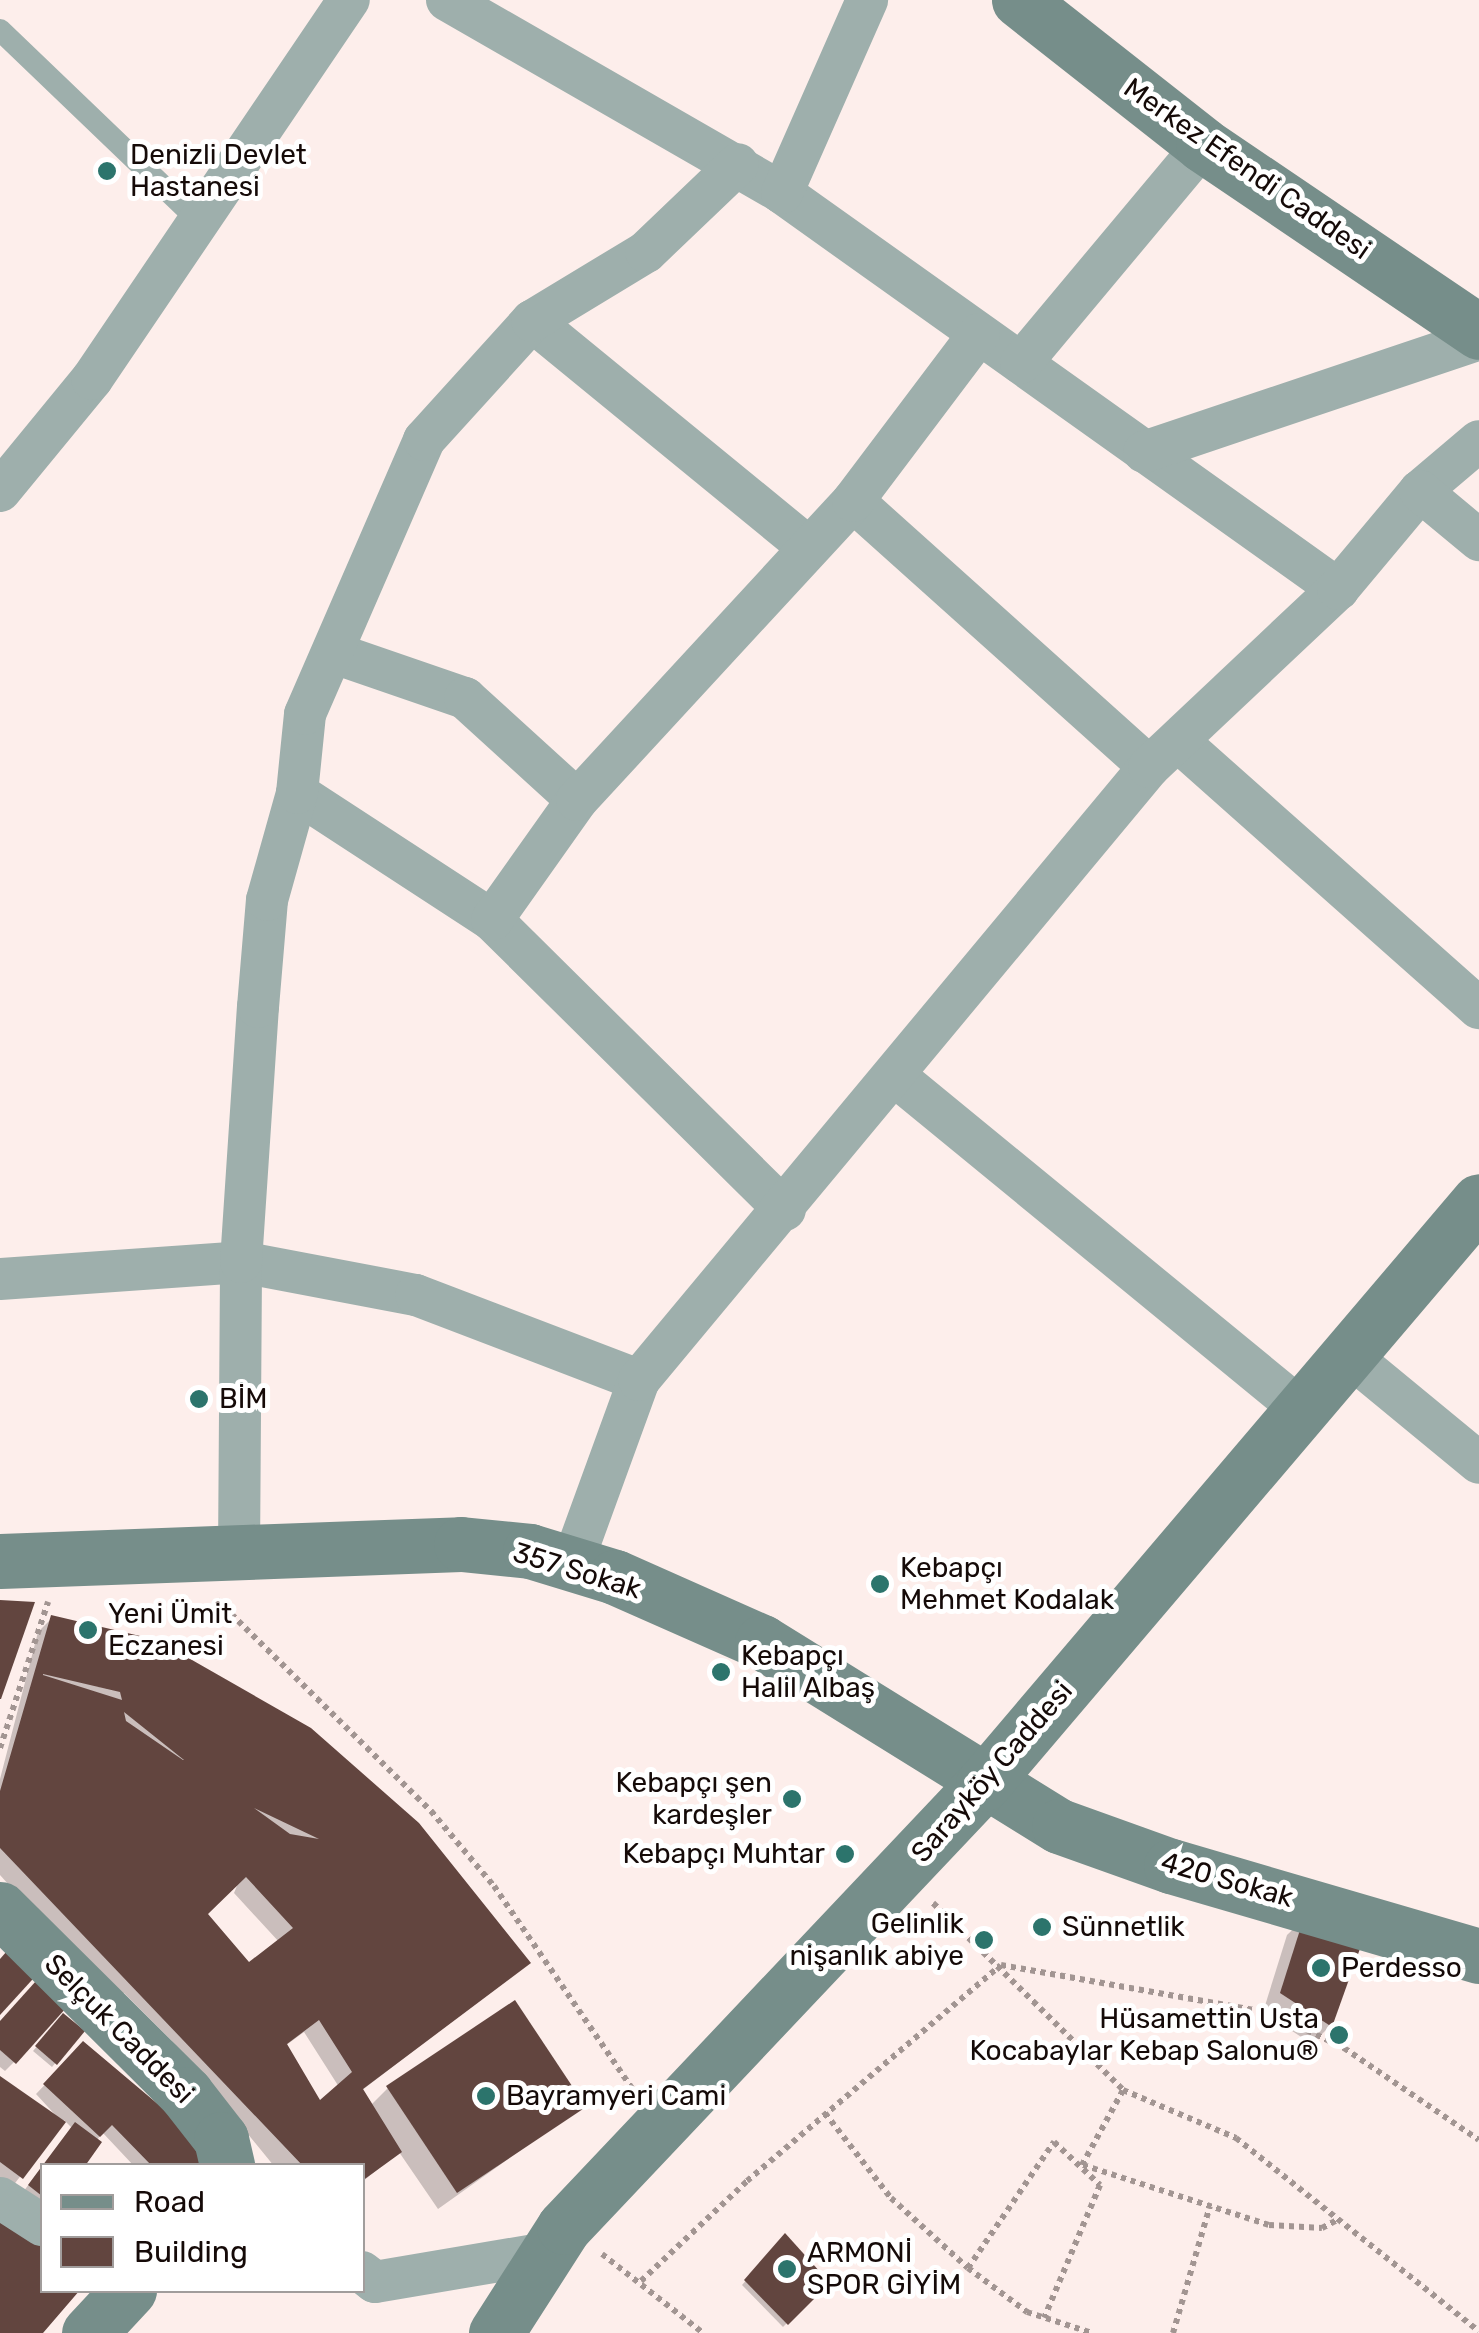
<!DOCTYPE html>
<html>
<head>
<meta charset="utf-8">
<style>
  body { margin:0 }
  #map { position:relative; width:1479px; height:2333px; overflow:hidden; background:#fdeeeb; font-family:Rubik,sans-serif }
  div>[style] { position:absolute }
  .shadow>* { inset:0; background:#0003 }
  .building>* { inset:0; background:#62453f }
  .path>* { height:6px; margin-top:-3px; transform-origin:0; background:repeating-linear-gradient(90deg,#a29592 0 5px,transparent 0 10px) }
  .lane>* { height:22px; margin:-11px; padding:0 11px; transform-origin:11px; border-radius:11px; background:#9eafac }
  .street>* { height:42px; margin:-21px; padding:0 21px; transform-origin:21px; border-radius:21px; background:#9eafac }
  .secondary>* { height:55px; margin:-27.5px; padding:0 27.5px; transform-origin:27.5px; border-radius:27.5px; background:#768e8a }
  .dots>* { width:28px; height:28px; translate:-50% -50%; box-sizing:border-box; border:5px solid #fff; border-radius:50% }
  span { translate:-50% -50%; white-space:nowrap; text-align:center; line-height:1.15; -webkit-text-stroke:10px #fff; paint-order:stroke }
  .poi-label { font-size:28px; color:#150a08 }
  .left { translate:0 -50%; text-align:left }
  .right { translate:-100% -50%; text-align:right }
  .street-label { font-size:28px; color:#150a08 }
  .legend { position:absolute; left:40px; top:2163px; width:325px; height:130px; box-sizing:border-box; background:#fff; border:2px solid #a19d9c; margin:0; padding:12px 18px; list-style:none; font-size:30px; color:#150a08 }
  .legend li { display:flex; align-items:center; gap:20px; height:50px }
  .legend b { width:50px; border:2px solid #a19d9c }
</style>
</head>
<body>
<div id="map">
  <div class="shadow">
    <div style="clip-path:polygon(evenodd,52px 1618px,528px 1963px,361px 2091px,370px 2106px,388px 2088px,583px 2106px,438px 2209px,399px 2152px,362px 2182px,362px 2166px,274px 2166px,171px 2040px,124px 1993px,114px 2002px,0 1875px,0 1779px,38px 1632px,52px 1618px,239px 1881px,234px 1893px,280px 1943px,175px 2029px,205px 1914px,239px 1881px,52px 1618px,304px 2032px,339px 2087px,309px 2113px,285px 2046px,304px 2032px)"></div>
    <div style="clip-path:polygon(1306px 1917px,1359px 1945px,1330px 2026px,1312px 2044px,1263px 2012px,1287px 1935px)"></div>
    <div style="clip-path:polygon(63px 2016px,82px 2032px,52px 2067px,33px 2051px)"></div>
    <div style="clip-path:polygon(0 2023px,14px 2062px,5px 2071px,0 2067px)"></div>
    <div style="clip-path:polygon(83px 2045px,209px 2166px,134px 2166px,102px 2132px,82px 2166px,43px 2166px,72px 2128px,64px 2120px,12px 2187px,0 2178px,0 2079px,60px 2120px,36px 2094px)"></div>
    <div style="clip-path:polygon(42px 2166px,42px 2211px,21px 2195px)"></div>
    <div style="clip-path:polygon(785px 2236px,827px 2283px,783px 2327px,742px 2285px)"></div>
  </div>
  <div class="building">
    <div style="clip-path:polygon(0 1600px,35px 1602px,1px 1699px,0 1699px)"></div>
    <div style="clip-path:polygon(evenodd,51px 1615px,157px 1640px,311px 1728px,419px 1823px,531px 1963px,363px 2089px,402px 2152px,362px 2181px,362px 2166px,303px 2166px,0 1848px,0 1791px,51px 1615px,43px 1674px,120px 1692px,122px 1700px,43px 1675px,43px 1674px,51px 1615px,124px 1712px,184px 1760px,183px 1760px,126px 1721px,124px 1712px,51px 1615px,254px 1808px,319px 1839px,290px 1834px,254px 1808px,51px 1615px,246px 1877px,293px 1928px,249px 1962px,208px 1914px,246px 1877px,51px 1615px,319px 2020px,352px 2072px,320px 2100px,287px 2044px,319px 2020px)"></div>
    <div style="clip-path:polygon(1305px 1914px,1362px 1943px,1332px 2027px,1280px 1993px)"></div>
    <div style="clip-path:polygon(14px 1943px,42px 1969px,0 2015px,0 1959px)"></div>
    <div style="clip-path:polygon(36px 1981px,66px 2008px,16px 2064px,0 2050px,0 2021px)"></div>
    <div style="clip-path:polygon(515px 2000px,586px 2107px,457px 2193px,386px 2086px)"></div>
    <div style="clip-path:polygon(63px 2013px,85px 2031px,57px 2065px,35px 2046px)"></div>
    <div style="clip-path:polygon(83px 2041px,172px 2116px,213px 2166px,152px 2166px,112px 2125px,100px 2137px,43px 2084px)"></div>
    <div style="clip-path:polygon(0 2076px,66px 2122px,23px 2179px,0 2162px)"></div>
    <div style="clip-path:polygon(75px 2122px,102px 2142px,85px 2166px,42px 2166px,42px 2196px,28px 2185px)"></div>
    <div style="clip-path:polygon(0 2214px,42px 2242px,42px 2290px,80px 2290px,43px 2333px,0 2333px)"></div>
    <div style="clip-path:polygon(785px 2233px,830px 2283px,788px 2325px,744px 2280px)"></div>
  </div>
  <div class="path">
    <div style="left:217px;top:1600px;width:301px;rotate:44.6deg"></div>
    <div style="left:431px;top:1811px;width:98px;rotate:50deg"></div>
    <div style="left:494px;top:1886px;width:248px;rotate:55.7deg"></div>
    <div style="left:0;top:1748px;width:154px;rotate:-71.8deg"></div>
    <div style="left:933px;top:1903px;width:267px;rotate:44.5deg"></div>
    <div style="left:1123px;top:2090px;width:123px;rotate:23deg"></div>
    <div style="left:1236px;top:2138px;width:310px;rotate:38.5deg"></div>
    <div style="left:825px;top:2113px;width:108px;rotate:52.2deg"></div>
    <div style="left:891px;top:2198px;width:104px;rotate:42.3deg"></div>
    <div style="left:968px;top:2268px;width:74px;rotate:36.7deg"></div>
    <div style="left:1027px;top:2312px;width:68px;rotate:17.9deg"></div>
    <div style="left:1082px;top:2165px;width:85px;rotate:-61.3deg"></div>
    <div style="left:1083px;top:2165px;width:195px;rotate:17.9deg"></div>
    <div style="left:1269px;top:2225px;width:53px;rotate:3.2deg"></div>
    <div style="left:1322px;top:2228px;width:19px;rotate:-28deg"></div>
    <div style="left:602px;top:2254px;width:128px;rotate:38deg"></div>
    <div style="left:968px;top:2268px;width:153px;rotate:-55.7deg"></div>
    <div style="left:1054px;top:2142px;width:63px;rotate:43.1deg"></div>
    <div style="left:1100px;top:2185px;width:144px;rotate:112.8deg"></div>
    <div style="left:641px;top:2281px;width:146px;rotate:-43.3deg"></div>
    <div style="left:747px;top:2181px;width:333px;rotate:-40.4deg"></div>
    <div style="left:1001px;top:1965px;width:274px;rotate:10.1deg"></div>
    <div style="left:1271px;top:2013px;width:81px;rotate:25.6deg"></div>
    <div style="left:1344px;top:2048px;width:163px;rotate:34.3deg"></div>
    <div style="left:1173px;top:2333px;width:132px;rotate:-73.8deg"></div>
  </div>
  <div class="lane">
    <div style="left:0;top:30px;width:276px;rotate:43.8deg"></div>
  </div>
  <div class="street">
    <div style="left:447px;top:0;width:387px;rotate:29.9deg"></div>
    <div style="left:782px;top:193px;width:683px;rotate:35.46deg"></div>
    <div style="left:782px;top:193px;width:211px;rotate:-66.2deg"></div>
    <div style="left:532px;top:321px;width:358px;rotate:39.3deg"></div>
    <div style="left:1021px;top:363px;width:284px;rotate:-50.1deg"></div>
    <div style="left:1144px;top:452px;width:354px;rotate:-18.6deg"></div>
    <div style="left:0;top:491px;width:145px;rotate:-50.6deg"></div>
    <div style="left:92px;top:379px;width:458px;rotate:-55.9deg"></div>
    <div style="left:1420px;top:491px;width:77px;rotate:-40.3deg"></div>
    <div style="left:853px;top:501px;width:398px;rotate:41.9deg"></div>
    <div style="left:334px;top:653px;width:139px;rotate:19deg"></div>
    <div style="left:465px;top:698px;width:151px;rotate:42.3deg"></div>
    <div style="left:1179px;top:742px;width:401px;rotate:41.6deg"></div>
    <div style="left:297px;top:793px;width:233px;rotate:33.1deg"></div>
    <div style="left:492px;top:920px;width:412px;rotate:44.7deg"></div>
    <div style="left:492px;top:920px;width:147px;rotate:-54.7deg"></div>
    <div style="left:577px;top:800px;width:407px;rotate:-47.3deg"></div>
    <div style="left:853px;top:501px;width:209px;rotate:-53deg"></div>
    <div style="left:895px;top:1076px;width:525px;rotate:39.36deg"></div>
    <div style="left:0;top:1279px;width:242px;rotate:-4deg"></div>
    <div style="left:241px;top:1262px;width:178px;rotate:10.7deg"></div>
    <div style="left:416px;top:1295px;width:239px;rotate:20.9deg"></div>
    <div style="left:1347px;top:1354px;width:171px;rotate:39.5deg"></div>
    <div style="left:239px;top:1556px;width:294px;rotate:-89.6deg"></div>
    <div style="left:241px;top:1262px;width:256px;rotate:-86.2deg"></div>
    <div style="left:258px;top:1007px;width:107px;rotate:-85.2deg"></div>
    <div style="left:267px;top:900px;width:111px;rotate:-74.3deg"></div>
    <div style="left:297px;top:793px;width:79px;rotate:-84.2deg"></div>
    <div style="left:305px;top:714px;width:299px;rotate:-66.5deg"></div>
    <div style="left:424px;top:440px;width:161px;rotate:-47.8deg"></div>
    <div style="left:532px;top:321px;width:133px;rotate:-31.2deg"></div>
    <div style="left:646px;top:252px;width:127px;rotate:-43.7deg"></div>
    <div style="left:572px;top:1564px;width:196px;rotate:-70deg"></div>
    <div style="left:639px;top:1380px;width:797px;rotate:-50.24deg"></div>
    <div style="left:1149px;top:767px;width:260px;rotate:-43.3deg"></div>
    <div style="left:1338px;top:589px;width:128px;rotate:-50.1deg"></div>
    <div style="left:1420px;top:491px;width:77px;rotate:39.7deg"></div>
    <div style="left:0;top:2198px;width:50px;rotate:32.7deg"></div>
    <div style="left:362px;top:2272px;width:16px;rotate:38deg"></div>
    <div style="left:375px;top:2282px;width:174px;rotate:-9.6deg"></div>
  </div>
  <div class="secondary">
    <div style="left:1019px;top:0;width:234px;rotate:38.2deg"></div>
    <div style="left:1203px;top:145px;width:333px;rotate:34.1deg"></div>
    <div style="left:0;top:1561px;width:461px;rotate:-2.1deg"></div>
    <div style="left:461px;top:1544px;width:69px;rotate:5.8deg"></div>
    <div style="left:530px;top:1551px;width:89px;rotate:17deg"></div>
    <div style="left:615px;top:1577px;width:161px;rotate:23.9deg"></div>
    <div style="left:762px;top:1642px;width:349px;rotate:31.8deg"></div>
    <div style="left:1059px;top:1826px;width:119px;rotate:19.7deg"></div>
    <div style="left:1171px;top:1866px;width:321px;rotate:16.3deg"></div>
    <div style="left:0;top:1909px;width:262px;rotate:44.8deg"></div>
    <div style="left:186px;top:2094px;width:57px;rotate:52.1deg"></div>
    <div style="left:221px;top:2139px;width:28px;rotate:77deg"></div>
    <div style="left:89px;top:2333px;width:59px;rotate:-47.1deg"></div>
    <div style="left:496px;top:2333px;width:126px;rotate:-57.3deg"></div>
    <div style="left:564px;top:2227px;width:610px;rotate:-46.59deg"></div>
    <div style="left:983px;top:1784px;width:765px;rotate:-49.61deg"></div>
  </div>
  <div class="dots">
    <div style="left:107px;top:171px;background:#2c746c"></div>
    <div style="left:199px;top:1399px;background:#2c746c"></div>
    <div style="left:880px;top:1584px;background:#2c746c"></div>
    <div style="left:88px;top:1630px;background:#2c746c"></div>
    <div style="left:721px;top:1672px;background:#2c746c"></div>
    <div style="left:792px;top:1799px;background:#2c746c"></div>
    <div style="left:845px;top:1854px;background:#2c746c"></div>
    <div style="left:1042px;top:1927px;background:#2c746c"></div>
    <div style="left:984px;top:1940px;background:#2c746c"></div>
    <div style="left:1321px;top:1968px;background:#2c746c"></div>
    <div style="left:1339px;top:2035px;background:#2c746c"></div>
    <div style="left:486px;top:2096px;background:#2c746c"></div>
    <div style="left:787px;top:2269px;background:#2c746c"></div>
  </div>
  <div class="poi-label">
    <span class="left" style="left:130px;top:171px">Denizli Devlet<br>Hastanesi</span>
    <span class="left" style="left:219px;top:1399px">BİM</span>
    <span class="left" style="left:900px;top:1584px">Kebapçı<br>Mehmet Kodalak</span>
    <span class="left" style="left:108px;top:1630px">Yeni Ümit<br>Eczanesi</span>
    <span class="left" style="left:741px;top:1672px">Kebapçı<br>Halil Albaş</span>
    <span class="right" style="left:772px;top:1799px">Kebapçı şen<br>kardeşler</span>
    <span class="right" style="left:825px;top:1854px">Kebapçı Muhtar</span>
    <span class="right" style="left:964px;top:1940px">Gelinlik<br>nişanlık abiye</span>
    <span class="left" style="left:1062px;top:1927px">Sünnetlik</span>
    <span class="left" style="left:1341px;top:1968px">Perdesso</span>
    <span class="right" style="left:1319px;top:2035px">Hüsamettin Usta<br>Kocabaylar Kebap Salonu®</span>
    <span class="left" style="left:506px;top:2096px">Bayramyeri Cami</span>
    <span class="left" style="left:807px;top:2269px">ARMONİ<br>SPOR GİYİM</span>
  </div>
  <div class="street-label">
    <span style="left:1247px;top:169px;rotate:35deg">Merkez Efendi Caddesi</span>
    <span style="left:577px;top:1571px;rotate:17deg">357 Sokak</span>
    <span style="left:992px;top:1772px;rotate:-49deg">Sarayköy Caddesi</span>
    <span style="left:1227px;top:1880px;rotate:16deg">420 Sokak</span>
    <span style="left:119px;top:2029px;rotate:45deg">Selçuk Caddesi</span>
  </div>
  <ul class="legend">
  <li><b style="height:12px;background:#768e8a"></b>Road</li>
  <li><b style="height:28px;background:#62453f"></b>Building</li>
  </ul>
</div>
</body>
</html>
